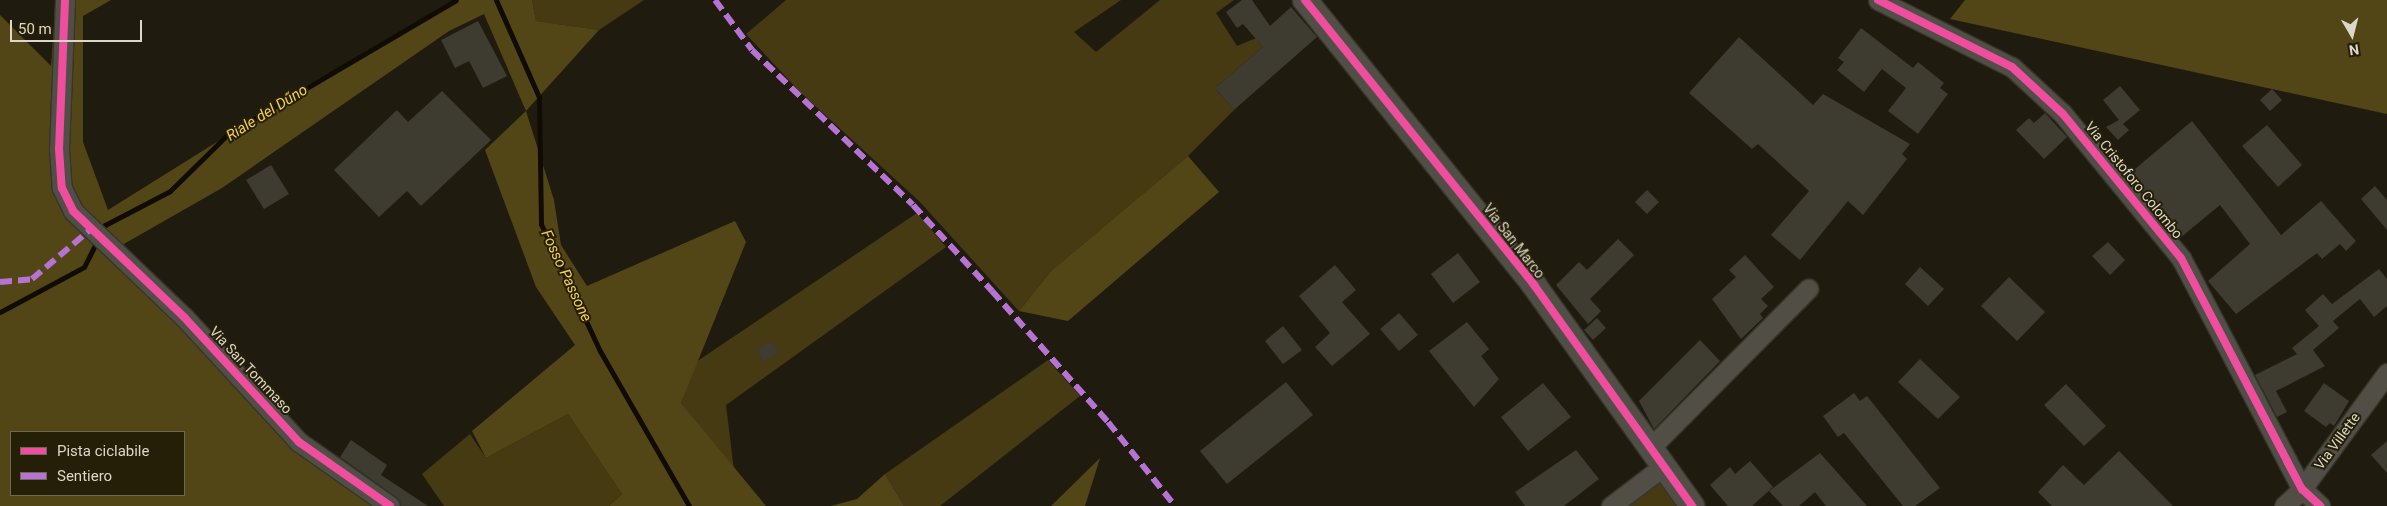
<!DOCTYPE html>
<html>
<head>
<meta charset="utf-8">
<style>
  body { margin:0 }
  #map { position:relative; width:2387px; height:506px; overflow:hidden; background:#1f1c0f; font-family:Roboto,sans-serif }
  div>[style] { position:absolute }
  .green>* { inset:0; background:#463a12 }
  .forest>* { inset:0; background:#534616 }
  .stream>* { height:5px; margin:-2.5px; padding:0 2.5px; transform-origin:2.5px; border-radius:2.5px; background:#100c03 }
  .building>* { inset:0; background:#3e3b31 }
  .roads { filter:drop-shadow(1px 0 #37352c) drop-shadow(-1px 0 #37352c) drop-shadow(0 1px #37352c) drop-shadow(0 -1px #37352c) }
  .minor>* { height:19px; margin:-9.5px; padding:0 9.5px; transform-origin:9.5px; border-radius:9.5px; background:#514e45 }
  .tertiary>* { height:24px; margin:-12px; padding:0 12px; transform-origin:12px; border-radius:12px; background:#514e45 }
  .quiet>* { height:6px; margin-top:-3px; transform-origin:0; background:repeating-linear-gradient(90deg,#b673d3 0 12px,transparent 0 18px) }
  .cycleway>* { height:8px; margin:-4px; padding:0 4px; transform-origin:4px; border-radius:4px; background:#ef4d9e }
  span { translate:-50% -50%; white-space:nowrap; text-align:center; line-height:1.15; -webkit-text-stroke:4px #261f08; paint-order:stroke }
  .street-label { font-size:14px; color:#dbd7c9 }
  .water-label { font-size:15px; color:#f4cf48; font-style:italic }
  .legend { position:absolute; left:10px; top:431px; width:175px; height:65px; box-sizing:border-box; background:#261f08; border:1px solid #6e6955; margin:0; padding:6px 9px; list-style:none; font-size:15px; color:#dbd7c9 }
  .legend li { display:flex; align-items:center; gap:10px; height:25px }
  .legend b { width:25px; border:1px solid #6e6955 }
  .north { position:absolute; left:2327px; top:10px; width:50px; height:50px; -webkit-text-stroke:4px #261f08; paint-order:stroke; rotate:172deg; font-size:14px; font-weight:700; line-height:20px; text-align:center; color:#dbd7c9 }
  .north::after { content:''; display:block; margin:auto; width:18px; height:22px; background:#dbd7c9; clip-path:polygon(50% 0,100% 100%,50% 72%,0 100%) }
  .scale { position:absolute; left:10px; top:20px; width:132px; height:22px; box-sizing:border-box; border:2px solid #dbd7c9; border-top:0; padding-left:6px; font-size:15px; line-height:18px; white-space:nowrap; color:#dbd7c9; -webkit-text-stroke:4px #261f08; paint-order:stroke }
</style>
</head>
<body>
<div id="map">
  <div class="green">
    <div style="clip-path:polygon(532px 0,644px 0,599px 30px,536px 21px)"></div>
    <div style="clip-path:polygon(786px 0,1121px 0,1074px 32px,1096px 52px,1160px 0,1234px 0,1216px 13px,1237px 46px,1256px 38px,1263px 47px,1215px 88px,1234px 110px,1188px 156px,1051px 271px,1019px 311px,919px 201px,799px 91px,746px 34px)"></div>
    <div style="clip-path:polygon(917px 213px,946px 247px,726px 405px,734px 470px,681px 403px,696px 362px)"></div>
    <div style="clip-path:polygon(1048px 360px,1080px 396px,940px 506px,904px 506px,885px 474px)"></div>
    <div style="clip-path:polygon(568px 414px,622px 494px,609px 506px,444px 506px,422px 474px,470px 434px,486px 458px)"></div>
    <div style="clip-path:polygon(1656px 476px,1680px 506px,1617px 506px)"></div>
  </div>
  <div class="forest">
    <div style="clip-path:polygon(evenodd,56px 0,111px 0,83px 16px,83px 142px,108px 210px,305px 87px,456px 0,532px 0,536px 21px,599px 30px,526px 111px,554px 200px,561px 245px,587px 286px,735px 221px,746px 242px,681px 403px,766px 506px,609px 506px,622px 494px,568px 414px,486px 458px,472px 431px,575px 345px,536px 287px,485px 150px,526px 111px,484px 14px,449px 31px,222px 188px,108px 253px,301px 452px,386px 506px,0 506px,0 15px,51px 66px,56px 0,11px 432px,184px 432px,184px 495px,11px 495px,11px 432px)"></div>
    <div style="clip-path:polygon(1965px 0,2387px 0,2387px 114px,1950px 19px)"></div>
    <div style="clip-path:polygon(1188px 156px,1219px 192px,1068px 321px,1019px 311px,1051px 271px)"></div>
    <div style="clip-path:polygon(1100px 458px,1085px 506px,1051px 506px)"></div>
    <div style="clip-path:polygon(885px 474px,904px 506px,831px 506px,857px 499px)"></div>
  </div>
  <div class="stream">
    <div style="left:496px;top:0;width:106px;rotate:66.1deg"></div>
    <div style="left:539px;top:97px;width:127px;rotate:89.1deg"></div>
    <div style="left:541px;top:224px;width:140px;rotate:65.1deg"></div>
    <div style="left:600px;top:351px;width:179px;rotate:60.1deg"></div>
    <div style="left:0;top:312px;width:95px;rotate:-28.2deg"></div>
    <div style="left:84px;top:267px;width:47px;rotate:-63.4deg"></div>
    <div style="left:105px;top:225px;width:73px;rotate:-27.6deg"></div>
    <div style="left:170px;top:191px;width:81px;rotate:-44.5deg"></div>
    <div style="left:228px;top:134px;width:264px;rotate:-30.4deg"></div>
  </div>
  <div class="building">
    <div style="clip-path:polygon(1242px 0,1252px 0,1270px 26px,1291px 7px,1317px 37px,1234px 110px,1215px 88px,1263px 47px,1243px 24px,1237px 28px,1226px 12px)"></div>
    <div style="clip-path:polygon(478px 21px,507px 76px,483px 88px,469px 61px,455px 68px,441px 40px)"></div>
    <div style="clip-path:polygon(1861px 28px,1913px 68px,1918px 62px,1944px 83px,1940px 88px,1948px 94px,1918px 134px,1888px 111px,1906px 88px,1882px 69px,1864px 92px,1837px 70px,1844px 62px,1838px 58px)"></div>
    <div style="clip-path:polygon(1739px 37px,1813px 105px,1823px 94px,1910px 144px,1902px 154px,1907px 159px,1863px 215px,1848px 201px,1800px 260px,1771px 235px,1809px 191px,1758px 144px,1752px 149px,1689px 93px)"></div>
    <div style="clip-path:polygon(2120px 86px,2140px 110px,2123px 124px,2129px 130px,2118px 140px,2106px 127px,2119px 120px,2103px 100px)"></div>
    <div style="clip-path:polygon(2272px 89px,2282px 100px,2270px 111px,2260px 100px)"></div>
    <div style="clip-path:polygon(442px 91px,491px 140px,421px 206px,407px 191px,379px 217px,334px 170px,397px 110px,408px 122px)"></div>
    <div style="clip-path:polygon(2045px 113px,2067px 137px,2044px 159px,2016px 130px,2029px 118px,2034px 123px)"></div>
    <div style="clip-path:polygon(2192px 121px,2281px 235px,2321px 201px,2356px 241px,2346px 251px,2340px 244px,2322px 259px,2317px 253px,2236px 314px,2208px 281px,2250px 244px,2220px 205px,2180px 238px,2128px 175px)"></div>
    <div style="clip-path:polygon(2267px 125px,2302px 165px,2278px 187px,2242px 146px)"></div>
    <div style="clip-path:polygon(271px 165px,289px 194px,264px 209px,246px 180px)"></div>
    <div style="clip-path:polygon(2375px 186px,2387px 200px,2387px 230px,2361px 199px)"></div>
    <div style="clip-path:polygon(1647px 190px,1659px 202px,1647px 214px,1635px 202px)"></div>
    <div style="clip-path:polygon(1618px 239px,1634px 255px,1590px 299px,1601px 311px,1588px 324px,1556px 285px,1579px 262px,1587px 270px)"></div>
    <div style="clip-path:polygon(2108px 242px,2125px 260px,2110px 275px,2092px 256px)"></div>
    <div style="clip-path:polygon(1458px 253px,1480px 282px,1453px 303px,1431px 274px)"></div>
    <div style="clip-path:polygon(1745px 255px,1774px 287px,1761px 299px,1768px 306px,1760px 314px,1763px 318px,1741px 339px,1712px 299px,1736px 277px,1729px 270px)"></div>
    <div style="clip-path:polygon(1335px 265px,1356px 290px,1342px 302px,1370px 334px,1332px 366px,1315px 347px,1330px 333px,1299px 296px)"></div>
    <div style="clip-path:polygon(1920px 267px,1944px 289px,1928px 306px,1905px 284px)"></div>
    <div style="clip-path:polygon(2379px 269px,2387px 279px,2387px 306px,2374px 317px,2360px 299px,2333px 321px,2339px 328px,2313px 350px,2325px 366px,2276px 391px,2287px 412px,2277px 417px,2255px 375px,2297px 354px,2292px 348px,2319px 326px,2305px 310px,2323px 294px,2332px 304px)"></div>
    <div style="clip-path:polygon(2009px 277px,2045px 312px,2017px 341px,1981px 306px)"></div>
    <div style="clip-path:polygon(1399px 313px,1418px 335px,1399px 351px,1380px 329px)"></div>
    <div style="clip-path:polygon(1597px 318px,1606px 328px,1593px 340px,1584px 330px)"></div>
    <div style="clip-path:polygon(1467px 322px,1489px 349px,1481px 356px,1499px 379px,1474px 407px,1429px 351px)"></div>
    <div style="clip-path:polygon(1283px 326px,1302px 350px,1283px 364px,1265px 341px)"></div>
    <div style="clip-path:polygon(1700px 340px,1720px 361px,1654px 429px,1639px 401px)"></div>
    <div style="clip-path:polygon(772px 341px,779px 353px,763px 362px,757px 350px)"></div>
    <div style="clip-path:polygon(1920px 359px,1960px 397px,1938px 419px,1898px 382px)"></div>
    <div style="clip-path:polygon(1286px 382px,1313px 415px,1227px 484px,1200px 451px)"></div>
    <div style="clip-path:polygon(1543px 383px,1571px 417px,1528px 451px,1501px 417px)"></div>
    <div style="clip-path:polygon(2324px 383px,2349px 401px,2334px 426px,2330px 423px,2326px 427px,2304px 411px)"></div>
    <div style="clip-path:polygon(2066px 384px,2106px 426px,2084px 446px,2044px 405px)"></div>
    <div style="clip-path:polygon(1854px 393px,1860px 401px,1867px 396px,1940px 488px,1915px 506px,1903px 506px,1844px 433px,1838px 437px,1823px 416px)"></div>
    <div style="clip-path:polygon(351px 440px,387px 465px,381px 475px,428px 506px,401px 506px,396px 497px,340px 457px)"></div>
    <div style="clip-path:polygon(2387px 441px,2387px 473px,2371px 455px)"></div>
    <div style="clip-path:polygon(1576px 450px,1599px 479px,1564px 506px,1525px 506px,1515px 492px)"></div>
    <div style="clip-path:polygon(2119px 451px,2173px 506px,2052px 506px,2038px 492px,2063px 465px,2084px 485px)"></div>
    <div style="clip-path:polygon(1820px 453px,1867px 506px,1826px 506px,1815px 492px,1799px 506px,1783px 506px,1769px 491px)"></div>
    <div style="clip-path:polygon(1750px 461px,1773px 487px,1752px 506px,1728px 506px,1710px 485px,1730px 467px,1735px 474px)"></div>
  </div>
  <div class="roads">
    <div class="minor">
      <div style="left:65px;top:0;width:149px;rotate:92.3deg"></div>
      <div style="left:59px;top:149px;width:39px;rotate:86deg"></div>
      <div style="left:62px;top:188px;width:25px;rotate:64deg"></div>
      <div style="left:73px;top:211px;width:153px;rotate:43.7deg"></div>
      <div style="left:184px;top:317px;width:170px;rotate:47.4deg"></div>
      <div style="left:299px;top:442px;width:111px;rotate:35.1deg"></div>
      <div style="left:1878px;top:0;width:150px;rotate:26.6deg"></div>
      <div style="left:2012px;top:67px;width:69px;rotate:42.7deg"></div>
      <div style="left:2063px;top:114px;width:186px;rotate:50.7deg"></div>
      <div style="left:2181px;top:258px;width:229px;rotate:62.4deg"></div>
      <div style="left:2287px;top:461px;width:32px;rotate:62deg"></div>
      <div style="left:2302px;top:489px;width:25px;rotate:43deg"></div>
      <div style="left:1649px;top:449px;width:226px;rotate:-45.2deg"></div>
      <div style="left:1611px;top:506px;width:63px;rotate:-37.2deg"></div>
      <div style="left:2284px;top:506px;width:25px;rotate:-43deg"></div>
      <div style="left:2302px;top:489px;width:144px;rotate:-53.8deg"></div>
    </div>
    <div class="tertiary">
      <div style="left:1305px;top:0;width:366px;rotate:51.2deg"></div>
      <div style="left:1534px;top:285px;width:272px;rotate:54.4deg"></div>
    </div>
  </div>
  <div class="quiet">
    <div style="left:715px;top:0;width:62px;rotate:53.5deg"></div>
    <div style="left:752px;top:50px;width:223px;rotate:43.9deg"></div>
    <div style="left:913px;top:205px;width:117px;rotate:47.4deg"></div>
    <div style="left:992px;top:291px;width:175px;rotate:48.5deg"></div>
    <div style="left:1108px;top:422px;width:107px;rotate:51.4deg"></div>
    <div style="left:0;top:282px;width:32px;rotate:-5deg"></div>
    <div style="left:32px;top:279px;width:77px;rotate:-40.3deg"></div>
  </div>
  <div class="cycleway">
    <div style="left:65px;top:0;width:149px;rotate:92.3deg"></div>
    <div style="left:59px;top:149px;width:39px;rotate:86deg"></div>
    <div style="left:62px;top:188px;width:25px;rotate:64deg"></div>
    <div style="left:73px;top:211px;width:153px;rotate:43.7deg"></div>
    <div style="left:184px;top:317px;width:170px;rotate:47.4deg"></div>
    <div style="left:299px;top:442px;width:111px;rotate:35.1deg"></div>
    <div style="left:1305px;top:0;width:366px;rotate:51.2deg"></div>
    <div style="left:1534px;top:285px;width:272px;rotate:54.4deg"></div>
    <div style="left:1878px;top:0;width:150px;rotate:26.6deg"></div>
    <div style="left:2012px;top:67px;width:69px;rotate:42.7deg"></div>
    <div style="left:2063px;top:114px;width:186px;rotate:50.7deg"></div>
    <div style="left:2181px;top:258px;width:229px;rotate:62.4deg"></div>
    <div style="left:2287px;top:461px;width:32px;rotate:62deg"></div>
    <div style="left:2302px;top:489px;width:25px;rotate:43deg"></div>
  </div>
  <div class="street-label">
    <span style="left:2134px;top:180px;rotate:51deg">Via Cristoforo Colombo</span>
    <span style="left:1514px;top:241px;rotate:52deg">Via San Marco</span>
    <span style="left:251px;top:370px;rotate:47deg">Via San Tommaso</span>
    <span style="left:2337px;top:441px;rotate:-54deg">Via Villette</span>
  </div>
  <div class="water-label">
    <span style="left:267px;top:113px;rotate:-32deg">Riale del Dűno</span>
    <span style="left:566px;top:276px;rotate:65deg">Fosso Passone</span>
  </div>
  <ul class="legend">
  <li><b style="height:6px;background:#ef4d9e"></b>Pista ciclabile</li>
  <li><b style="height:6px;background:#b673d3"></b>Sentiero</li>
  </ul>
  <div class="north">N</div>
  <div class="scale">50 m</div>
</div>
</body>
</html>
